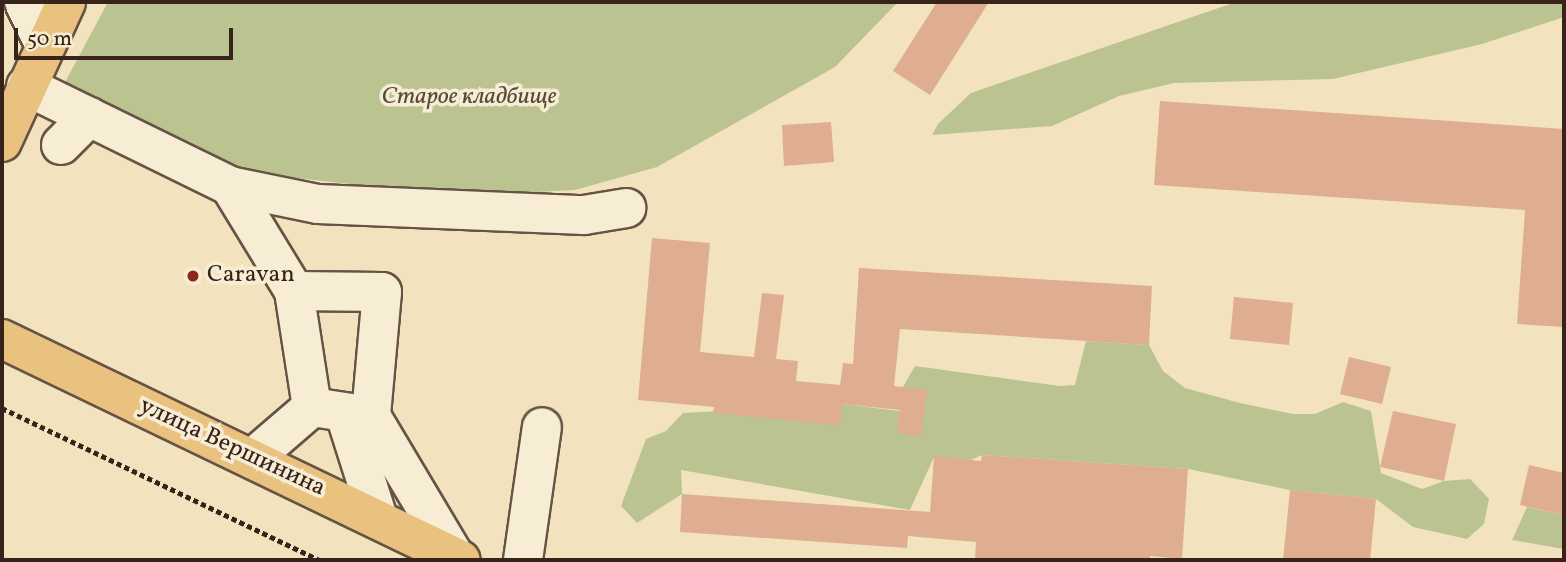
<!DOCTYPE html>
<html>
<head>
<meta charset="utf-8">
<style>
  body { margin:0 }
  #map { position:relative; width:1566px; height:562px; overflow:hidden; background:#f2e3be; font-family:Vollkorn,serif }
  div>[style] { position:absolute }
  .green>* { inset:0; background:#bbc391 }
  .building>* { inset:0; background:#dfad90 }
  .path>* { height:4.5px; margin-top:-2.25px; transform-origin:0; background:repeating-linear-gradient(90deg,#38231b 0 5px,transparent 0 8.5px) }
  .roads { filter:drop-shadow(2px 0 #665344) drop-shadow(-2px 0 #665344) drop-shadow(0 2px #665344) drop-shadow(0 -2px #665344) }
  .minor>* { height:38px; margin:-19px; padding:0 19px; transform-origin:19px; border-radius:19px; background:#f7edd5 }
  .major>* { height:38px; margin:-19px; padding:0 19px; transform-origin:19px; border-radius:19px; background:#e9c27f }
  .dots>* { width:19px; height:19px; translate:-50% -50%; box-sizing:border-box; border:4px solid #f7edd5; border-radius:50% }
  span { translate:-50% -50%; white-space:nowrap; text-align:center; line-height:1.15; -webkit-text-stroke:7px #f7edd5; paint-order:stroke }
  .park-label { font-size:24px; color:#594b38; font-style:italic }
  .poi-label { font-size:24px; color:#38231b }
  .left { translate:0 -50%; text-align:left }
  .street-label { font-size:24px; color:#38231b }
  .frame { position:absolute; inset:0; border:4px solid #38231b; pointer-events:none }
  .scale { position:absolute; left:14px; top:28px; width:219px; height:32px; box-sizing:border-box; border:4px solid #38231b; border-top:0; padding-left:9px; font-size:21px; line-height:24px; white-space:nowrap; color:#38231b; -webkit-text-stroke:5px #f7edd5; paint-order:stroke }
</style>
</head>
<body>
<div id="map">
  <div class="green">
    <div style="clip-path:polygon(108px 2px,898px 2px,835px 67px,657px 167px,575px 190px,456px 196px,234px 171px,63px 86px)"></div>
    <div style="clip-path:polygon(1236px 2px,1564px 2px,1564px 17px,1482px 44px,1333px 79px,1174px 83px,1119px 96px,1052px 126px,932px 135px,938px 124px,971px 93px)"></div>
    <div style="clip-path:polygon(1086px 341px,1149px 345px,1163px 371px,1185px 388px,1240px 403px,1293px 414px,1315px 414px,1343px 402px,1371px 411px,1381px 473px,1422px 489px,1444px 481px,1470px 479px,1489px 499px,1484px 524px,1467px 539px,1413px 527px,1376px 499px,1290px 490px,1188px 469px,982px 455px,971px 460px,934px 457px,910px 510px,681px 470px,682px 494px,637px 523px,621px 506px,646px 439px,666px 431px,683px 413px,842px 404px,900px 411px,920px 436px,903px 387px,915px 366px,1060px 386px,1075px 385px)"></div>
    <div style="clip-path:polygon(1527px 507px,1564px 515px,1564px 549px,1512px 540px)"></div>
  </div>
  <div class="building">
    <div style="clip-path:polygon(937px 2px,989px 2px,930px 95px,893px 71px)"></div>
    <div style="clip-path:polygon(1160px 101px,1564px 129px,1564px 327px,1517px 324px,1525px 210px,1154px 185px)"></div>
    <div style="clip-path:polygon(831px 122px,834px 162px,784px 166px,782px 125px)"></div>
    <div style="clip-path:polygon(652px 238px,710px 243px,700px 352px,754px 357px,762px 293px,784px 295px,776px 359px,798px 361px,796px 381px,840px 385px,843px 363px,853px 364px,859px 268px,1152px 286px,1149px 345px,900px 329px,894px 386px,927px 390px,921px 436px,897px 433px,900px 410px,842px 404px,840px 425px,713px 413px,714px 407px,638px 400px)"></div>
    <div style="clip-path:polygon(1234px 297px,1293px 303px,1289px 345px,1230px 339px)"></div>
    <div style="clip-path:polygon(1349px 357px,1391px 367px,1382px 404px,1340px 394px)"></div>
    <div style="clip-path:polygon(1393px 411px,1456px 424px,1444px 481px,1380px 467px)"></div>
    <div style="clip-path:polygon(982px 455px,1188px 469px,1182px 559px,1150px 556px,1150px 560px,975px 560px,976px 542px,908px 536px,907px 548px,680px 532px,682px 494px,930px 512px,934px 456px,981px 461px)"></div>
    <div style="clip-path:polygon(1529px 465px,1564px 473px,1564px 515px,1520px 505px)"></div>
    <div style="clip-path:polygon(1290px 490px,1376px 499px,1370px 560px,1283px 560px)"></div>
  </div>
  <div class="path">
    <div style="left:2px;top:408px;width:352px;rotate:25.6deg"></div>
  </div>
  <div class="roads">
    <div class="minor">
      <div style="left:24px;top:2px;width:47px;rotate:64.5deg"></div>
      <div style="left:26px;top:86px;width:227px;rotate:26.1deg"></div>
      <div style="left:230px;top:186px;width:123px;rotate:58.6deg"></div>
      <div style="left:294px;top:291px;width:117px;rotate:81.2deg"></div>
      <div style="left:61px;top:145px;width:40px;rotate:-45deg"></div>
      <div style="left:230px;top:186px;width:90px;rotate:11.6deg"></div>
      <div style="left:318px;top:204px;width:266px;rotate:2.4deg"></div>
      <div style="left:584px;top:215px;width:43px;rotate:-9.5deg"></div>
      <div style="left:294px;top:291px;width:88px;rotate:0.7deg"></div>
      <div style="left:382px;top:292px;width:124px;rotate:95.1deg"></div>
      <div style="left:345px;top:414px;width:109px;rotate:72.4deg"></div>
      <div style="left:253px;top:458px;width:78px;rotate:-40.8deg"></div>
      <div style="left:312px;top:407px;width:60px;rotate:8.7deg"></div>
      <div style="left:371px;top:416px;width:164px;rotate:59.2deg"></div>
      <div style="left:523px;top:560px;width:134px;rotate:-81.9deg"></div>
    </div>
    <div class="major">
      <div style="left:2px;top:142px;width:154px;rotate:-65.4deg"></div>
      <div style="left:2px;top:339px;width:509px;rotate:25.71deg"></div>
    </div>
  </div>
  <div class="dots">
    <div style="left:193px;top:276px;background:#8f2418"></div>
  </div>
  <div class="park-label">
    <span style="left:469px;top:98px">Старое кладбище</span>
  </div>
  <div class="poi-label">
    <span class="left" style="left:207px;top:276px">Caravan</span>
  </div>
  <div class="street-label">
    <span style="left:232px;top:448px;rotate:25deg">улица Вершинина</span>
  </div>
  <div class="frame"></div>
  <div class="scale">50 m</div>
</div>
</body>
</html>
